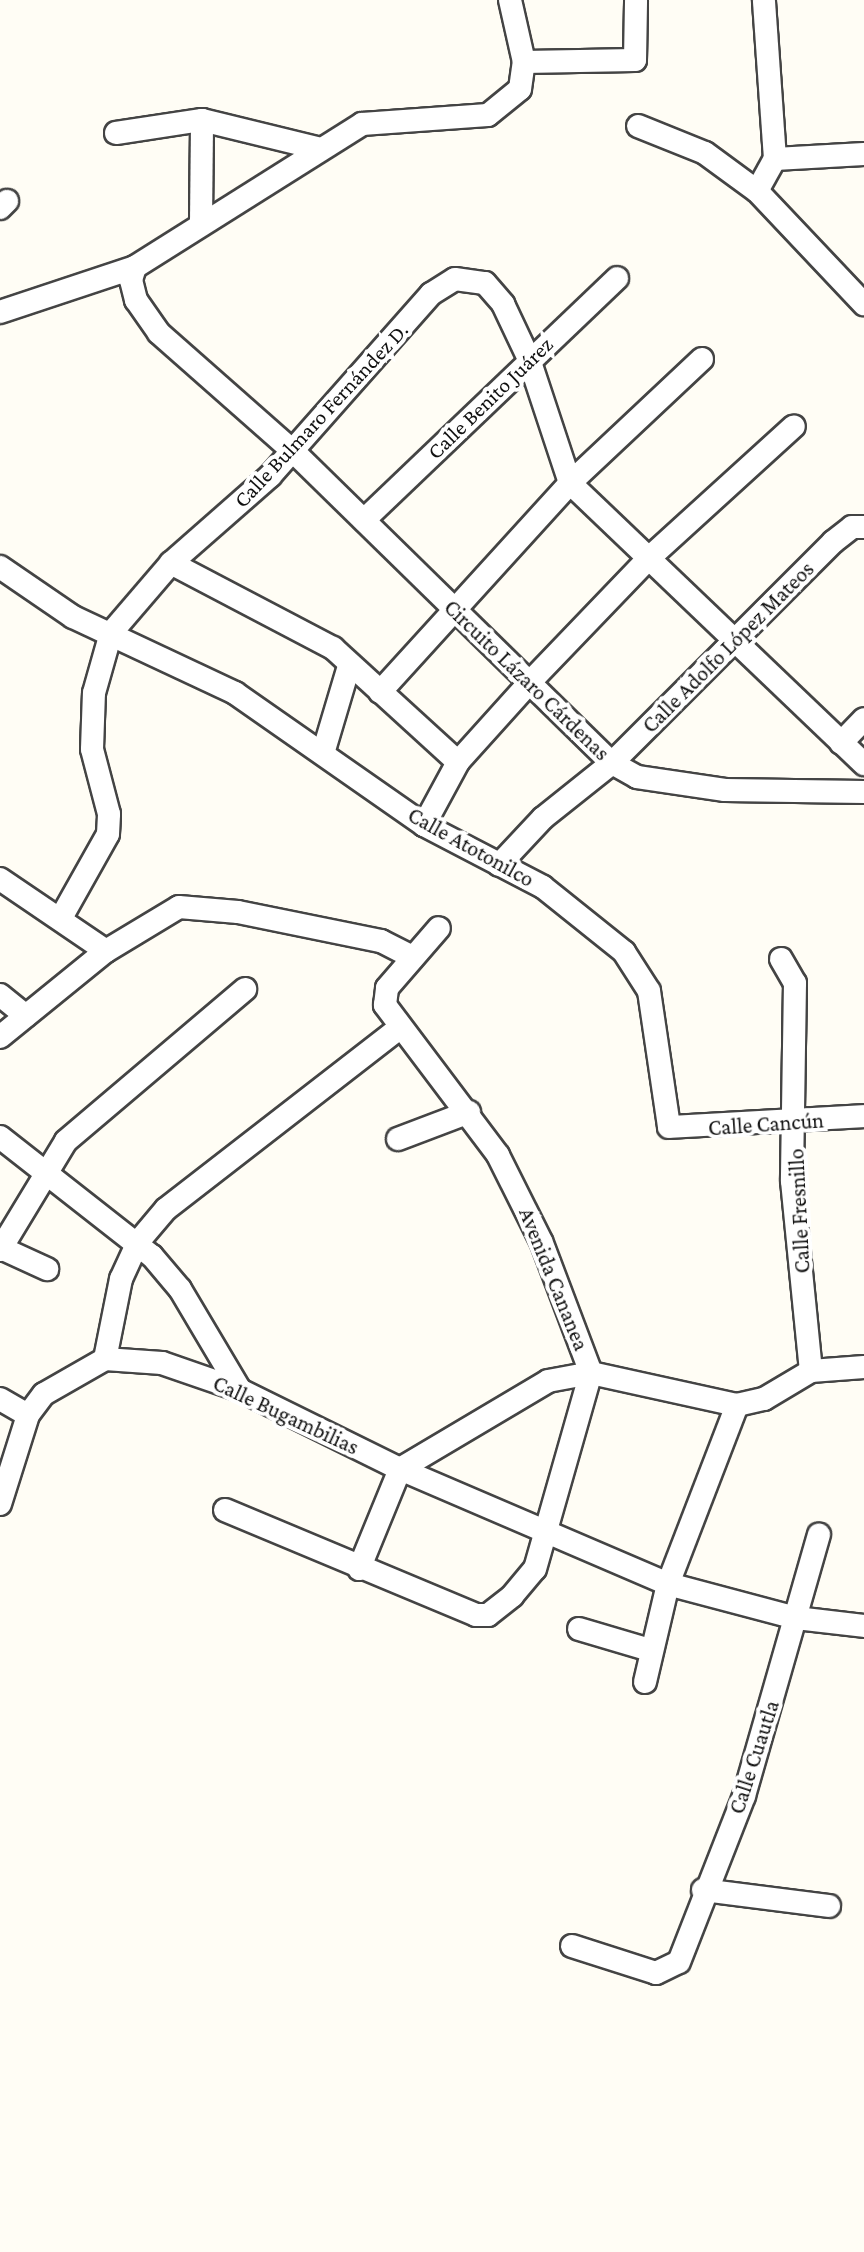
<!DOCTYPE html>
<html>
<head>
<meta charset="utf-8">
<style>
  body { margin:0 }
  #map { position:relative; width:864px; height:2252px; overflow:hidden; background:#fffdf5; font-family:"Crimson Pro",serif }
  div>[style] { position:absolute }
  .roads { filter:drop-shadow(2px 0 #444) drop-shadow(-2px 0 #444) drop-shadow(0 2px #444) drop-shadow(0 -2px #444) }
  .minor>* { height:22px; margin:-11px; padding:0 11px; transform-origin:11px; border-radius:11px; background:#fff }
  span { translate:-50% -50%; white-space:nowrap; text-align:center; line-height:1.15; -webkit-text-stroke:8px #fff; paint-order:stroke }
  .street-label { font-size:22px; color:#111 }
</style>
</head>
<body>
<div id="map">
  <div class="roads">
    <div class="minor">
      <div style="left:524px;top:62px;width:111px;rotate:-1deg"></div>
      <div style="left:635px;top:60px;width:60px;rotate:-89deg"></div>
      <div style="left:638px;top:126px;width:72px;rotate:21.9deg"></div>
      <div style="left:705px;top:153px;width:64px;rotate:36.2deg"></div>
      <div style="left:757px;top:191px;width:156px;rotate:46.6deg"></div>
      <div style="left:116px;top:133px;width:87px;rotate:-8.6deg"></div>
      <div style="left:202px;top:120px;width:118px;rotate:13.7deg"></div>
      <div style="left:775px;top:159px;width:89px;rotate:-3.2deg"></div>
      <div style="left:757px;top:191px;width:37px;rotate:-61deg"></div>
      <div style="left:775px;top:159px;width:159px;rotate:-94deg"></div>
      <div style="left:0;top:208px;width:10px;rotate:-45deg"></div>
      <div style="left:201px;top:221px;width:101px;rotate:-89.4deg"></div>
      <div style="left:135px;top:267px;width:14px;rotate:107deg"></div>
      <div style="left:131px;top:280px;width:21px;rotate:76deg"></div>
      <div style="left:136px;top:300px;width:40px;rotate:55.1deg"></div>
      <div style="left:159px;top:333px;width:179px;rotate:41.4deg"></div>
      <div style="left:293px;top:451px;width:446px;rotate:44.4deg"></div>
      <div style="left:612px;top:763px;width:29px;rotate:29deg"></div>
      <div style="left:637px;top:777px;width:89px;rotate:8.4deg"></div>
      <div style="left:725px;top:790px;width:139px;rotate:0.8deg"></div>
      <div style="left:0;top:312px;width:142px;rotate:-18.4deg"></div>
      <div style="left:135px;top:267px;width:268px;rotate:-32.2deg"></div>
      <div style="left:362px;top:124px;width:126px;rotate:-4.1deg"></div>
      <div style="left:488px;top:115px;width:41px;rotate:-39.1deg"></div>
      <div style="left:520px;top:89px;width:27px;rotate:-82deg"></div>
      <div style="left:524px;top:62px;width:64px;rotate:-102.7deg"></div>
      <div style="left:364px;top:520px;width:350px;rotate:-43.7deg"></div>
      <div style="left:171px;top:563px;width:183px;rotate:27.7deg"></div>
      <div style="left:333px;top:648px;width:169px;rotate:42.4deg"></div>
      <div style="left:0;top:567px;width:88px;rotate:34.4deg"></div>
      <div style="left:73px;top:617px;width:179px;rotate:25.1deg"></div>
      <div style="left:235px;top:693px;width:231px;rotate:34.9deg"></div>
      <div style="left:424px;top:825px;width:134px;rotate:27.5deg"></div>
      <div style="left:543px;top:887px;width:104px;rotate:38.7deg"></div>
      <div style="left:624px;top:952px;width:46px;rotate:57.3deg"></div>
      <div style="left:649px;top:991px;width:137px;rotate:81.6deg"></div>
      <div style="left:669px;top:1127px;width:195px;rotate:-3.2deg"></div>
      <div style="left:380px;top:692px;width:282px;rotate:-47.7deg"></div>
      <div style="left:570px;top:483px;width:181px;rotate:-43.2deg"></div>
      <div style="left:841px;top:743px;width:33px;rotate:-46deg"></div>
      <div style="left:324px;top:750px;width:88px;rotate:-73.4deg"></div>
      <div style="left:424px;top:825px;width:72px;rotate:-61.6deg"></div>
      <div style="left:458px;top:762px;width:108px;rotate:-48deg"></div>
      <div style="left:530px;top:682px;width:170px;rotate:-46.2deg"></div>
      <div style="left:648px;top:559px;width:197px;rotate:-42.3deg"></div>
      <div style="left:499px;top:865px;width:64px;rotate:-46.9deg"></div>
      <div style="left:543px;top:818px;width:88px;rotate:-38.6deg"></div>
      <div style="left:612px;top:763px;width:313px;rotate:-45deg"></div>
      <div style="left:833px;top:542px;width:24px;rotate:-38deg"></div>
      <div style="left:852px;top:527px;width:12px"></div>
      <div style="left:0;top:879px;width:128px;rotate:34.2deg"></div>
      <div style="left:62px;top:916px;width:94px;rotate:-60.7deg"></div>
      <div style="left:108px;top:834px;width:20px;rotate:-87deg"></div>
      <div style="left:109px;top:814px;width:67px;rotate:-104.7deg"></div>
      <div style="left:92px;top:749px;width:56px;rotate:-88deg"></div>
      <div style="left:94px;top:693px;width:62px;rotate:-74.2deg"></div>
      <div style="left:111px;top:633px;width:92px;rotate:-49.4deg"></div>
      <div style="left:171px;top:563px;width:132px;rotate:-41.3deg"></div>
      <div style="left:270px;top:476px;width:243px;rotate:-48.5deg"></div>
      <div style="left:431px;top:294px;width:28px;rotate:-32deg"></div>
      <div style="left:455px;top:279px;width:30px;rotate:8deg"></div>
      <div style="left:485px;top:283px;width:28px;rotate:49deg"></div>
      <div style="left:503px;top:304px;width:61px;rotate:64.7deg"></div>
      <div style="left:529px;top:359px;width:131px;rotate:71.7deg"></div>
      <div style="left:570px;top:483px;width:407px;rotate:43.7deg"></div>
      <div style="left:781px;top:959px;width:28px;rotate:60deg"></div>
      <div style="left:795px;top:983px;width:198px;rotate:90.9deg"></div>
      <div style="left:792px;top:1181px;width:191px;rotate:84.3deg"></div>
      <div style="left:0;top:995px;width:33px;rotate:39deg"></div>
      <div style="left:0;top:1037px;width:136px;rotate:-39.1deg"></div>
      <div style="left:106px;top:951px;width:85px;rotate:-31.1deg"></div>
      <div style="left:179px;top:907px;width:59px;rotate:4.8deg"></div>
      <div style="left:238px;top:912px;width:146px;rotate:11.5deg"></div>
      <div style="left:381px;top:941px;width:36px;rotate:27deg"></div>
      <div style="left:0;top:1137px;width:193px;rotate:38.1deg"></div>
      <div style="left:152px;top:1256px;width:43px;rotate:49.7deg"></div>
      <div style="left:180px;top:1289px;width:117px;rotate:59.3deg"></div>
      <div style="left:398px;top:1139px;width:76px;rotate:-20.8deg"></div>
      <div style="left:1px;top:1248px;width:51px;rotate:24.5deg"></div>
      <div style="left:0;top:1250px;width:127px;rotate:-58.8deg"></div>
      <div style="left:66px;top:1141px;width:235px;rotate:-40.3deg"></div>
      <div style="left:105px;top:1359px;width:82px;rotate:-78.7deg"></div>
      <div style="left:121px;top:1279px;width:41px;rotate:-65.3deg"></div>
      <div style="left:138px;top:1242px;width:43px;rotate:-49.7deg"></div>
      <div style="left:166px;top:1209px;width:295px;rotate:-37.8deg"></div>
      <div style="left:0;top:1399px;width:32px;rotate:30deg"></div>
      <div style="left:0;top:1504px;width:93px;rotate:-72.5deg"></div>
      <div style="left:28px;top:1415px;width:26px;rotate:-53deg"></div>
      <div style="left:44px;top:1394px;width:70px;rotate:-29.8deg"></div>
      <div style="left:105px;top:1359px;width:57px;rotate:4deg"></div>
      <div style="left:162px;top:1363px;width:83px;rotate:19.1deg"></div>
      <div style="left:240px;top:1390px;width:178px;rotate:26.3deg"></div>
      <div style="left:400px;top:1469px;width:292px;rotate:23.2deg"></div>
      <div style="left:668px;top:1584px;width:132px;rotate:14.9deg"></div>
      <div style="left:796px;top:1618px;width:68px;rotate:6.7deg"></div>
      <div style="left:225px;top:1510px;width:272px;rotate:22.7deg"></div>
      <div style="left:476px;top:1615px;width:12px"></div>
      <div style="left:488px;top:1615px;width:31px;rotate:-38deg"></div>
      <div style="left:512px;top:1596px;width:35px;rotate:-50deg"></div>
      <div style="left:535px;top:1569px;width:204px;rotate:-74.1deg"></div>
      <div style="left:591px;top:1373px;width:141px;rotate:-110.7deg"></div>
      <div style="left:541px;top:1241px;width:96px;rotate:-116.6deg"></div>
      <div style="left:498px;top:1155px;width:188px;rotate:-127deg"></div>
      <div style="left:385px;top:1005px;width:17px;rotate:-83deg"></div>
      <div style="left:387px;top:988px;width:79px;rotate:-49.1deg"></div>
      <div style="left:359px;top:1569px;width:108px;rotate:-67.7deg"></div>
      <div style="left:400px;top:1469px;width:172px;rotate:-30.7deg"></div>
      <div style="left:548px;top:1381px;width:44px;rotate:-10.5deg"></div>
      <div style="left:591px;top:1373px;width:149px;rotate:12.4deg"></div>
      <div style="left:737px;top:1405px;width:28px;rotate:-13deg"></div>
      <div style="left:764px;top:1399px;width:55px;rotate:-30.8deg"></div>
      <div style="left:811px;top:1371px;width:53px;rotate:-4.3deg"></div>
      <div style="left:579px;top:1629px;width:74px;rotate:16.5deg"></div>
      <div style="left:645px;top:1682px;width:101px;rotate:-76.8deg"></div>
      <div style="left:668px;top:1584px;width:192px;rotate:-68.9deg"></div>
      <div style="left:703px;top:1890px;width:127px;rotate:7.2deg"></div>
      <div style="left:572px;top:1946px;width:88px;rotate:17.8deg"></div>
      <div style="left:656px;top:1973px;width:25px;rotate:-26deg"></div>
      <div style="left:679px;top:1962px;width:178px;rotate:-68.6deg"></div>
      <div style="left:744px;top:1796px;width:272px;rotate:-74deg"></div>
    </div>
  </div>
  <div class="street-label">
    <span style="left:490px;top:398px;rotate:-44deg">Calle Benito Juárez</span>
    <span style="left:321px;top:415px;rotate:-47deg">Calle Bulmaro Fernández D.</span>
    <span style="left:728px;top:647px;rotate:-45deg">Calle Adolfo López Mateos</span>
    <span style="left:527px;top:680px;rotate:44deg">Circuito Lázaro Cárdenas</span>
    <span style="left:471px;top:847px;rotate:29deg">Calle Atotonilco</span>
    <span style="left:766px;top:1124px;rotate:-4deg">Calle Cancún</span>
    <span style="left:799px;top:1211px;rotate:-93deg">Calle Fresnillo</span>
    <span style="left:554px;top:1279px;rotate:68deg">Avenida Cananea</span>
    <span style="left:286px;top:1415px;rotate:25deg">Calle Bugambilias</span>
    <span style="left:754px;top:1757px;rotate:-72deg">Calle Cuautla</span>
  </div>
</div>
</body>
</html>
